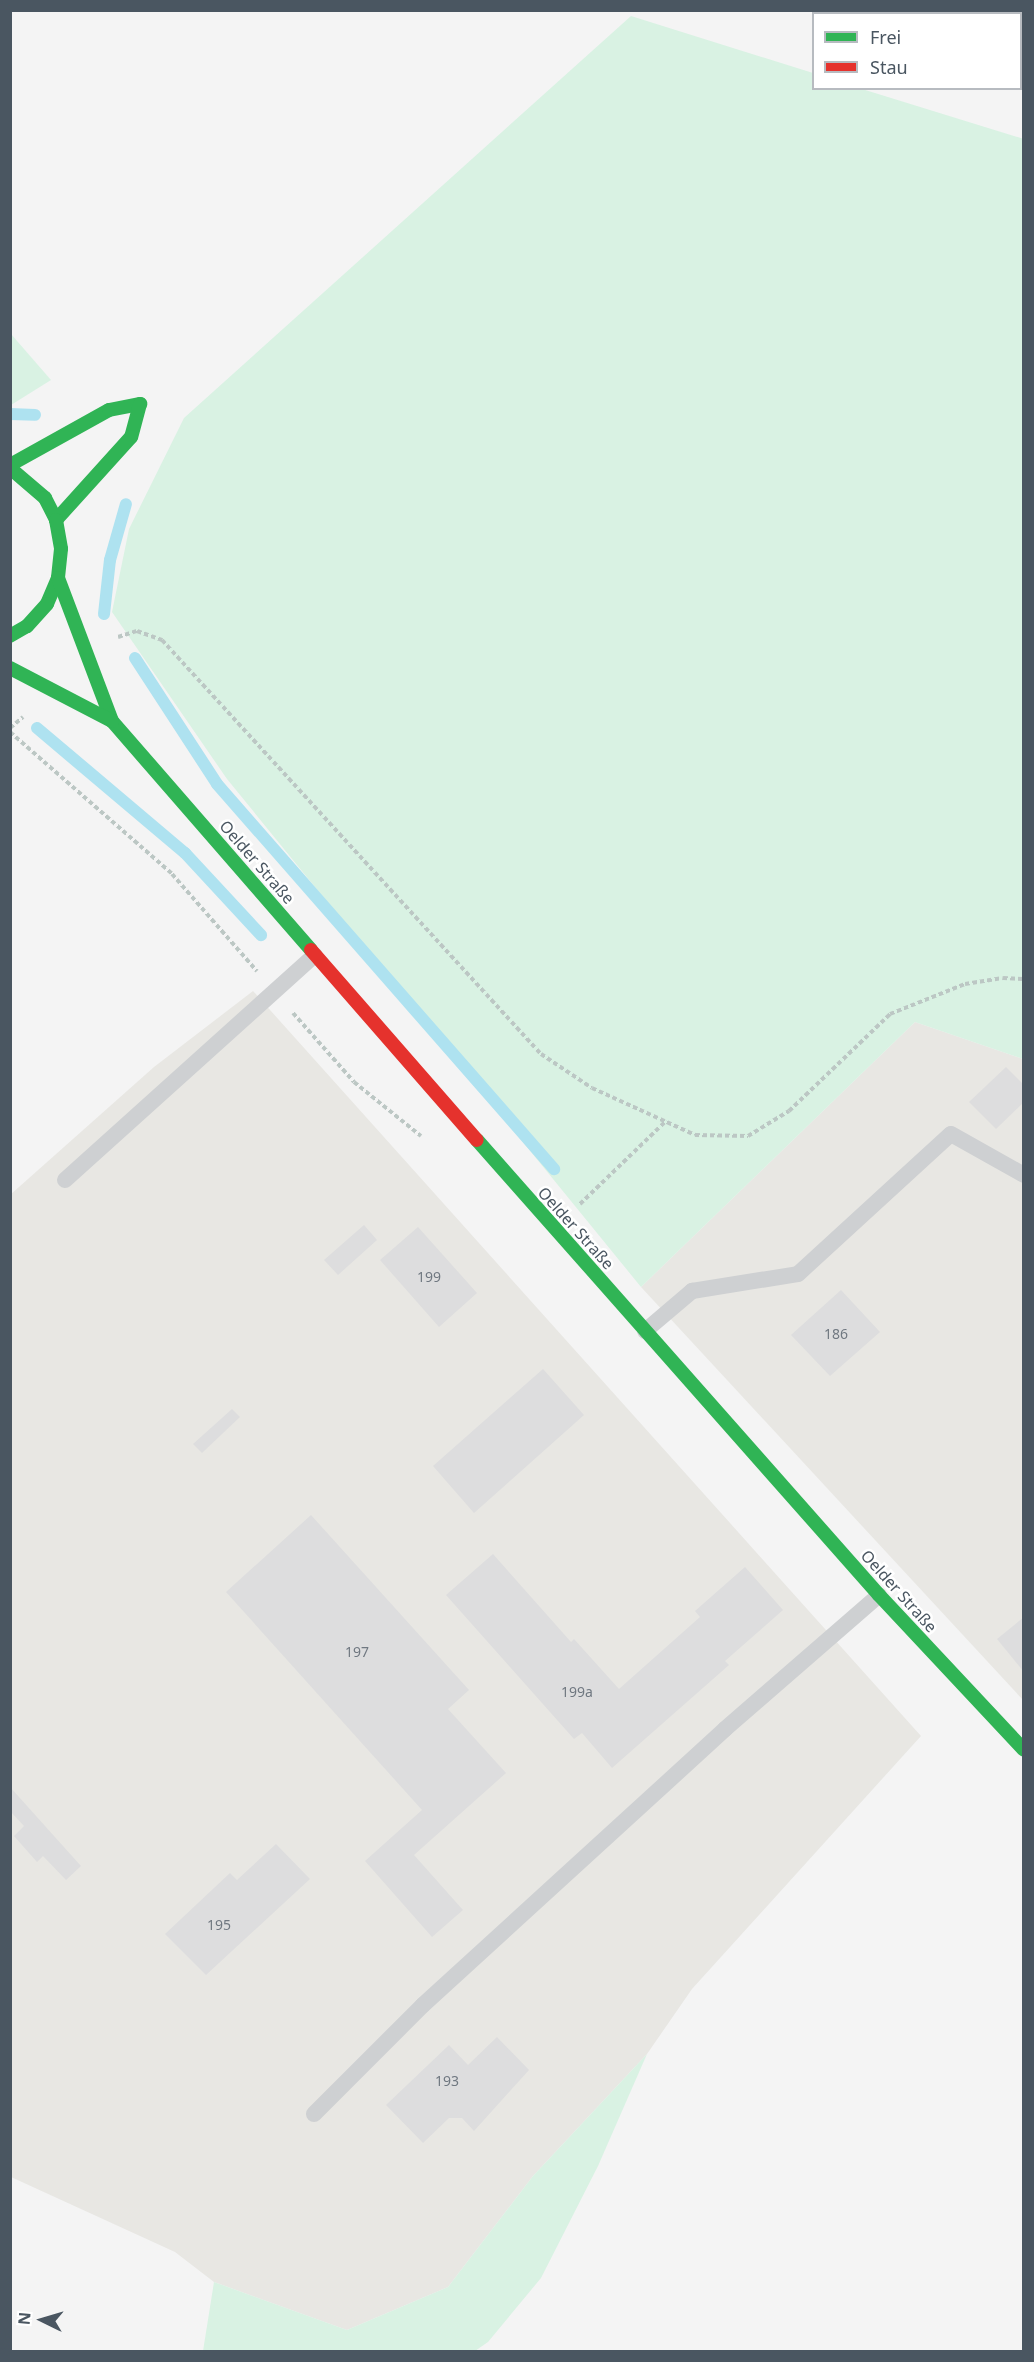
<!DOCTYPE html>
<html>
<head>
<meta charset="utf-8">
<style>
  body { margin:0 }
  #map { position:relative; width:1034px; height:2362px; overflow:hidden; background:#f4f4f4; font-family:"Noto Sans",sans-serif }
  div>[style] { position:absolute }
  .commercial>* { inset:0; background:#e8e7e3 }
  .green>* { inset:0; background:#d9f2e3 }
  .stream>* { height:12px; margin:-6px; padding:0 6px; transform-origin:6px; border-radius:6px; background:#aee2f0 }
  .building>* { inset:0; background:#ddddde }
  .path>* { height:4px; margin-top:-2px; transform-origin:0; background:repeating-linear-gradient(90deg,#bcc7c4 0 4.5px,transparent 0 7.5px) }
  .lane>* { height:16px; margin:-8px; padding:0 8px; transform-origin:8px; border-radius:8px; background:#ced0d2 }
  .fast>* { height:14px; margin:-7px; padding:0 7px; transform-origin:7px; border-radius:7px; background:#30b455 }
  .jam>* { height:14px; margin:-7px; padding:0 7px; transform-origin:7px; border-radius:7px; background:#e5322d }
  span { translate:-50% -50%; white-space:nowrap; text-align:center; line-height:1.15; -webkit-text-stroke:5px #fff; paint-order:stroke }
  .number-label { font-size:14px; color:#707881 }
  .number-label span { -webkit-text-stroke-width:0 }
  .street-label { font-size:16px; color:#4a5661 }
  .frame { position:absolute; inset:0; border:12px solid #4a5661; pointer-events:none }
  .legend { position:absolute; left:812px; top:12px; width:210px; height:78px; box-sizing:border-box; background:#fff; border:2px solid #b7bbc0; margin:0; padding:8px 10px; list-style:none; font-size:18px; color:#4a5661 }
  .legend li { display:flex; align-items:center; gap:12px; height:30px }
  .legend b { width:30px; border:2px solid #b7bbc0 }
  .north { position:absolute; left:12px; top:2290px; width:60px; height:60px; -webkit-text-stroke:4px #fff; paint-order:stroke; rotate:275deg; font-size:16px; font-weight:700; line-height:24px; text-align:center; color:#4a5661 }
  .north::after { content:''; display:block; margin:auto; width:21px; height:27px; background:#4a5661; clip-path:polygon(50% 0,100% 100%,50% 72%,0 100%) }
</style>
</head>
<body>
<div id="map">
  <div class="commercial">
    <div style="clip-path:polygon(253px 991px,921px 1736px,692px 1989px,647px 2054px,533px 2176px,448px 2287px,347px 2330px,214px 2282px,175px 2252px,11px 2177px,10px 1195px,154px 1067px)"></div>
    <div style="clip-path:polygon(915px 1022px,1023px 1059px,1023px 1700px,641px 1287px)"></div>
  </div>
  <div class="green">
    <div style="clip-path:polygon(631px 16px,813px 73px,814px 88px,862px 89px,1024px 139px,1023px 1059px,915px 1022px,641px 1287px,227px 779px,112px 612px,129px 529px,184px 418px)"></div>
    <div style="clip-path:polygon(11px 334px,51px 380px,11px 405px,10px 404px)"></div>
    <div style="clip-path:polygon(647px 2054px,598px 2166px,541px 2278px,488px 2342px,475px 2351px,203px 2351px,214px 2282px,347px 2330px,448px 2287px,533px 2176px)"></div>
  </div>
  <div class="stream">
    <div style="left:10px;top:414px;width:25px;rotate:2deg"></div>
    <div style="left:104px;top:614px;width:54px;rotate:-83.7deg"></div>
    <div style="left:110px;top:560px;width:58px;rotate:-74.1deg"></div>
    <div style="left:135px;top:658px;width:150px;rotate:56.9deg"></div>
    <div style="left:217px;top:784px;width:512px;rotate:48.8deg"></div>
    <div style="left:37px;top:728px;width:194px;rotate:40.2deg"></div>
    <div style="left:185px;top:853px;width:112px;rotate:47.2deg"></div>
  </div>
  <div class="building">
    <div style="clip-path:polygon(1006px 1067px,1024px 1085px,1024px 1102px,996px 1129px,969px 1102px)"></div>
    <div style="clip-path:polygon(364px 1225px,377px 1240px,338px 1275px,324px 1260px)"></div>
    <div style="clip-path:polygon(418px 1227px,477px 1293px,439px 1327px,380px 1260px)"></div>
    <div style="clip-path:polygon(841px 1290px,880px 1332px,830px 1376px,791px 1335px)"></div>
    <div style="clip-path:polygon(543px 1369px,584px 1415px,474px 1513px,433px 1466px)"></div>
    <div style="clip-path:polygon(232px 1409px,240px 1417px,202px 1453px,193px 1444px)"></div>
    <div style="clip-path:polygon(311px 1515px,469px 1690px,448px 1709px,506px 1773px,414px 1855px,463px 1910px,432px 1937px,365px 1861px,422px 1810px,226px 1592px)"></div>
    <div style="clip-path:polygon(493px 1554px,571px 1642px,574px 1639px,619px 1689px,700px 1617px,695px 1611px,745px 1567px,783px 1610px,725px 1661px,729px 1665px,612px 1768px,582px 1733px,574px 1739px,446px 1595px)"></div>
    <div style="clip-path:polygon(1024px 1617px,1024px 1672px,997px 1639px)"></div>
    <div style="clip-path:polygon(10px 1787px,81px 1866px,66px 1880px,43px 1856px,37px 1862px,14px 1836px,24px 1826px,10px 1811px)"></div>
    <div style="clip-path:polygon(276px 1844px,310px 1879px,206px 1975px,165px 1934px,230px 1873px,237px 1880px)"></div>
    <div style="clip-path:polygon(497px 2037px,529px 2070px,474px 2131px,462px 2118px,449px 2118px,423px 2143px,386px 2105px,449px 2045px,468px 2065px)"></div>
  </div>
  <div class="path">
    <div style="left:118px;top:637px;width:20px;rotate:-18deg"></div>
    <div style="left:137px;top:631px;width:27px;rotate:20deg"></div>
    <div style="left:162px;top:640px;width:561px;rotate:47.53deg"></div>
    <div style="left:541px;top:1054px;width:61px;rotate:33.7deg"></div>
    <div style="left:592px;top:1088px;width:113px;rotate:24.5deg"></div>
    <div style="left:695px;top:1135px;width:53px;rotate:1.1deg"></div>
    <div style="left:748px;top:1136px;width:48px;rotate:-31.4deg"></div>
    <div style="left:789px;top:1111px;width:140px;rotate:-43.8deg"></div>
    <div style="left:890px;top:1014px;width:81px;rotate:-21.8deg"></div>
    <div style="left:965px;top:984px;width:38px;rotate:-9deg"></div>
    <div style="left:1003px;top:978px;width:21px;rotate:3deg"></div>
    <div style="left:10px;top:728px;width:17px;rotate:-40deg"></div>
    <div style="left:10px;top:732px;width:215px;rotate:41.2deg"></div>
    <div style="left:172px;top:874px;width:129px;rotate:48.8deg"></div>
    <div style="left:293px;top:1013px;width:92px;rotate:48.5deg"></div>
    <div style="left:354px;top:1082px;width:86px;rotate:38.9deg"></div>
    <div style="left:580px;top:1204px;width:120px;rotate:-44deg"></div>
  </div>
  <div class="lane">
    <div style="left:65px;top:1180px;width:336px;rotate:-42deg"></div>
    <div style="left:645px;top:1331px;width:62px;rotate:-40.4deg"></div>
    <div style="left:692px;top:1291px;width:107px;rotate:-9.1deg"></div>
    <div style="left:798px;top:1274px;width:207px;rotate:-42.5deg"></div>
    <div style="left:951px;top:1134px;width:84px;rotate:29.3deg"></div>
    <div style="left:314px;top:2114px;width:154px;rotate:-45deg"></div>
    <div style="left:423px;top:2005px;width:409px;rotate:-42.4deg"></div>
    <div style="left:725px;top:1729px;width:204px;rotate:-41deg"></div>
  </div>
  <div class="fast">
    <div style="left:10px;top:465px;width:113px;rotate:-29.1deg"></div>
    <div style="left:109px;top:410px;width:32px;rotate:-11deg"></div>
    <div style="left:140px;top:404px;width:34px;rotate:105deg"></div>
    <div style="left:131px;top:437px;width:112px;rotate:132.1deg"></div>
    <div style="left:10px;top:468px;width:46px;rotate:40.6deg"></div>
    <div style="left:45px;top:498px;width:25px;rotate:63deg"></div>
    <div style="left:56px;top:520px;width:29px;rotate:80deg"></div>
    <div style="left:61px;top:549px;width:29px;rotate:96deg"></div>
    <div style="left:58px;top:578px;width:28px;rotate:113deg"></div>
    <div style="left:47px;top:604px;width:30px;rotate:132deg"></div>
    <div style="left:27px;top:626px;width:20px;rotate:150deg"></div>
    <div style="left:58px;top:578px;width:153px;rotate:69.3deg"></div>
    <div style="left:112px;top:721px;width:303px;rotate:49deg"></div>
    <div style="left:10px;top:668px;width:115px;rotate:27.5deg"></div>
    <div style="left:477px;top:1140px;width:607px;rotate:48.54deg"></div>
    <div style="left:879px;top:1595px;width:212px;rotate:46.9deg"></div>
  </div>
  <div class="jam">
    <div style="left:311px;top:950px;width:252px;rotate:48.9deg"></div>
  </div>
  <div class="number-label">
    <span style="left:429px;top:1277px">199</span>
    <span style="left:836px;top:1334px">186</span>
    <span style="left:357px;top:1652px">197</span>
    <span style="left:577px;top:1692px">199a</span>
    <span style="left:219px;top:1925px">195</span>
    <span style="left:447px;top:2081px">193</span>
  </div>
  <div class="street-label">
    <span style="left:257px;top:862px;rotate:49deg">Oelder Straße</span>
    <span style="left:576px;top:1228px;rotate:48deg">Oelder Straße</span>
    <span style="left:899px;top:1591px;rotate:48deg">Oelder Straße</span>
  </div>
  <div class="frame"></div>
  <ul class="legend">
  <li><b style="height:8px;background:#30b455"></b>Frei</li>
  <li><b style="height:8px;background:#e5322d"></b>Stau</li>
  </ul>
  <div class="north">N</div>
</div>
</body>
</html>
